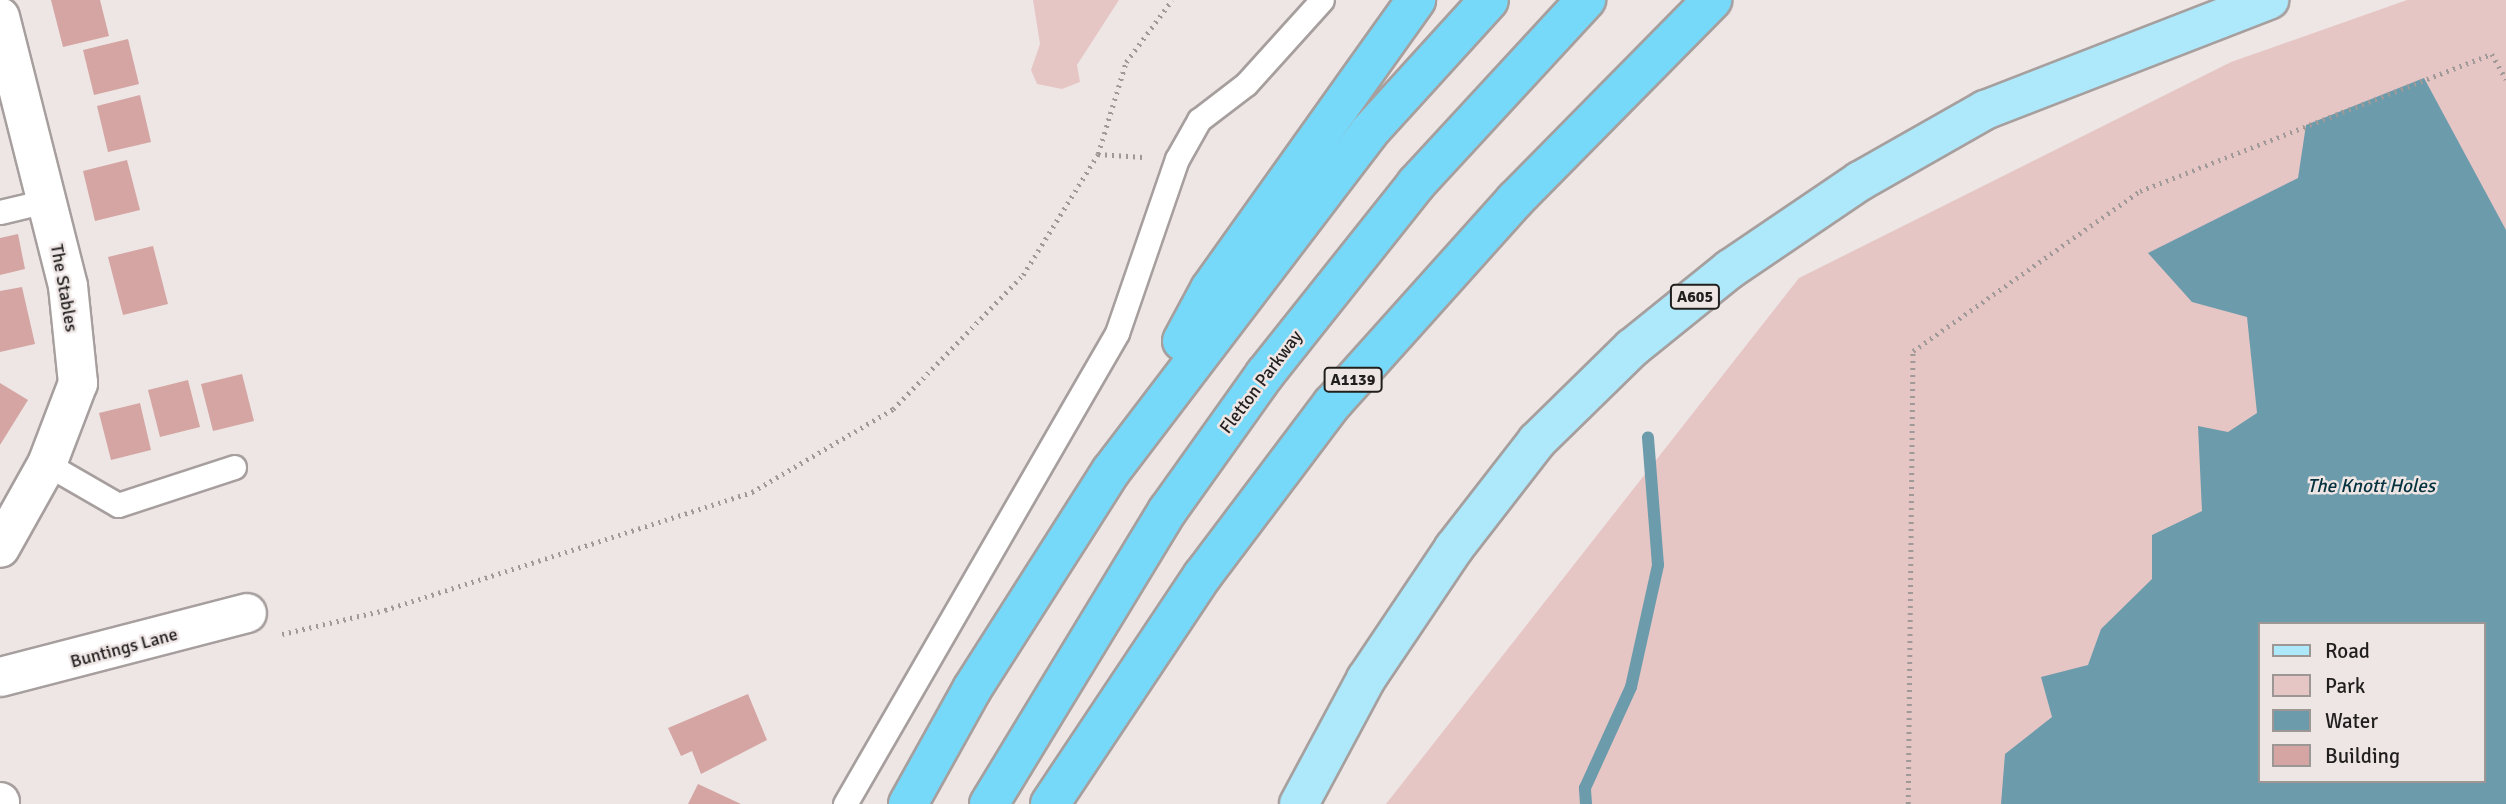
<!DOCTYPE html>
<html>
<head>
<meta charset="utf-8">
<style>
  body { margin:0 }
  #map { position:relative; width:2506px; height:804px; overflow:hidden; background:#eee6e5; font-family:Signika,sans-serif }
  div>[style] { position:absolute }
  .green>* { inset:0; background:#e6c6c4 }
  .water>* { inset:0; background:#6c9bac }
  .stream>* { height:12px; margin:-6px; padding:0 6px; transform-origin:6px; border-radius:6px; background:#6c9bac }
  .building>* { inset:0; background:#d4a5a2 }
  .path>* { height:4.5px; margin-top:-2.25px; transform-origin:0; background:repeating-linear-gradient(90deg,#9f9998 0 2px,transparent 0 7px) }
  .roads { filter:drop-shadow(2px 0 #a69f9e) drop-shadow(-2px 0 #a69f9e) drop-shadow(0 2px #a69f9e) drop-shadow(0 -2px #a69f9e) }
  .lane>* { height:23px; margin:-11.5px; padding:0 11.5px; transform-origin:11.5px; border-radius:11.5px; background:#fff }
  .street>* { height:38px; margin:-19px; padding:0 19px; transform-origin:19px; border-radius:19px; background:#fff }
  .primary>* { height:38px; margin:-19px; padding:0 19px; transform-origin:19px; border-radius:19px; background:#ade8fb }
  .highway>* { height:38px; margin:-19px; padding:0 19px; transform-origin:19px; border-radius:19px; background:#77d9f9 }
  span { translate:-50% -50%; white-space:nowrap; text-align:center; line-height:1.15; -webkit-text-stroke:5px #eee6e5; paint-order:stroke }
  .shield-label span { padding:2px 5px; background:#eee6e5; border:2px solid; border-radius:5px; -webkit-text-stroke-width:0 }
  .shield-label { font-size:16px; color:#211e1e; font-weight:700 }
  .street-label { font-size:18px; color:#211e1e }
  .water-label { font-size:19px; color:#04323f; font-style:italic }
  .legend { position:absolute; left:2258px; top:622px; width:228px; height:161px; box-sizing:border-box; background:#eee6e5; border:2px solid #9c9695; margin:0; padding:9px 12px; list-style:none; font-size:21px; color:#211e1e }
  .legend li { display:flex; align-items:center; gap:14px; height:35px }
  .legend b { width:35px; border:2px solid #9c9695 }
</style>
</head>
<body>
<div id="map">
  <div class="green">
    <div style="clip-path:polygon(1033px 0,1119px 0,1077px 65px,1080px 82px,1062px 89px,1037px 84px,1031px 70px,1040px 44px)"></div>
    <div style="clip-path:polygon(evenodd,2407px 0,2506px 0,2506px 804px,1386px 804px,1799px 278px,2231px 62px,2407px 0,2259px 624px,2483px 624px,2483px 781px,2259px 781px,2259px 624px)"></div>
  </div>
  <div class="water">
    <div style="clip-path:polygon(evenodd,2424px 78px,2506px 230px,2506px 804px,2001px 804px,2005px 754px,2052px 717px,2041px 677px,2088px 665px,2101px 629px,2152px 579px,2152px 535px,2202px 511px,2198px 426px,2228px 432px,2257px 413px,2247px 317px,2192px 302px,2148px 253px,2298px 178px,2306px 125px,2424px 78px,2259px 624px,2483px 624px,2483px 781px,2259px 781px,2259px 624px)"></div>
  </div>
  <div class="stream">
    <div style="left:1586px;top:804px;width:16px;rotate:-94deg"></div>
    <div style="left:1585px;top:788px;width:111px;rotate:-65.5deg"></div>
    <div style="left:1631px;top:687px;width:125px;rotate:-77.5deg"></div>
    <div style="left:1658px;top:565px;width:128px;rotate:-94.5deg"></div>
  </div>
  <div class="building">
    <div style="clip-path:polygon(51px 0,100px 0,109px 36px,63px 47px)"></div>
    <div style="clip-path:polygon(128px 39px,139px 84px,94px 95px,83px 50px)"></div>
    <div style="clip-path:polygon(140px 95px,151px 142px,108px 152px,97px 106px)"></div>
    <div style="clip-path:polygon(127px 160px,140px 210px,95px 221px,83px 171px)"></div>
    <div style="clip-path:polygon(18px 234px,25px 269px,0 275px,0 238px)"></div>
    <div style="clip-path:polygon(153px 246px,168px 304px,123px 315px,108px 257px)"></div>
    <div style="clip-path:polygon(22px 287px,35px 344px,0 352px,0 291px)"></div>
    <div style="clip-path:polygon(242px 374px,254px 421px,213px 431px,201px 384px)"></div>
    <div style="clip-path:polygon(188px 380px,200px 427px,160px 437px,148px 390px)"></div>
    <div style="clip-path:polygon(0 383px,28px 400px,0 445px)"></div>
    <div style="clip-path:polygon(140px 403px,151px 450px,111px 460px,99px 413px)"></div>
    <div style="clip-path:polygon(748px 694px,767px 740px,701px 774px,692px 751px,681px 756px,668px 728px)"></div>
    <div style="clip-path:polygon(698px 784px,741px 804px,688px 804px)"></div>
  </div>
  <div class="path">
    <div style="left:1098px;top:154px;width:45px;rotate:3.8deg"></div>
    <div style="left:282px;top:634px;width:106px;rotate:-13.1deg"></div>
    <div style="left:385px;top:610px;width:386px;rotate:-17.8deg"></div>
    <div style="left:752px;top:492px;width:164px;rotate:-30.5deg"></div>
    <div style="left:893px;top:409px;width:187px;rotate:-45.9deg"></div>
    <div style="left:1023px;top:275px;width:142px;rotate:-58.2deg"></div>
    <div style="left:1098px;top:154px;width:96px;rotate:-73.1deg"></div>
    <div style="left:1126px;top:62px;width:77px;rotate:-53.4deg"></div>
    <div style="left:1908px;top:804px;width:453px;rotate:-89.4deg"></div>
    <div style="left:1913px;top:351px;width:278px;rotate:-35.2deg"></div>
    <div style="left:2140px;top:191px;width:378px;rotate:-21.3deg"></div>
    <div style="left:2492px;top:54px;width:29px;rotate:61deg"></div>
  </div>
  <div class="roads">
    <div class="lane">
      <div style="left:0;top:212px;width:47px;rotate:-13.4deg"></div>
      <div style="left:47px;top:464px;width:82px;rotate:30deg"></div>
      <div style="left:118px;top:505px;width:122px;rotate:-18.1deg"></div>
      <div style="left:845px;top:804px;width:544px;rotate:-59.99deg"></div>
      <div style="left:1117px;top:333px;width:184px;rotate:-71deg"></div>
      <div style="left:1177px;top:159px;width:45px;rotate:-60.6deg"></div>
      <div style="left:1199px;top:120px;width:59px;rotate:-37.5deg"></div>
      <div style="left:1246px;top:84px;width:113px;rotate:-47.9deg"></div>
    </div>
    <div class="street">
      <div style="left:0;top:17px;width:277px;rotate:75.8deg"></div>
      <div style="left:68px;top:286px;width:98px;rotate:84.1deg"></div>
      <div style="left:78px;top:383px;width:87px;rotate:110.9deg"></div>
      <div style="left:47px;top:464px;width:96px;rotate:119.2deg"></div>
      <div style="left:0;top:677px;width:255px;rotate:-14.5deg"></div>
      <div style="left:0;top:802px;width:2px;rotate:90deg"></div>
    </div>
    <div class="primary">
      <div style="left:1299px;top:804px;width:142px;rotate:-61.8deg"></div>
      <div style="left:1366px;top:679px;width:158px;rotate:-56.1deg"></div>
      <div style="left:1454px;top:548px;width:135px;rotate:-52.2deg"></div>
      <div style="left:1537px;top:441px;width:133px;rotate:-44.4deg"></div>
      <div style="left:1632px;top:348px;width:126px;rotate:-38.9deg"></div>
      <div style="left:1730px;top:269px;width:157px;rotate:-34.1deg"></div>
      <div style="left:1860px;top:181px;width:144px;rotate:-29.6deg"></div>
      <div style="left:1985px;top:110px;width:305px;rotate:-21.2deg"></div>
    </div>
    <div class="highway">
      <div style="left:1182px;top:341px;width:59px;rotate:-61.7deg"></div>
      <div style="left:1210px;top:289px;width:355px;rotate:-54.5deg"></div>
      <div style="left:908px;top:804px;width:132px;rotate:-60.9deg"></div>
      <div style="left:972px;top:689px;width:259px;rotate:-57.5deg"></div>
      <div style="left:1111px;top:471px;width:426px;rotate:-52.7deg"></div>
      <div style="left:1369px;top:132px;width:178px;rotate:-47.7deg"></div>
      <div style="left:989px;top:804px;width:344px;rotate:-58.7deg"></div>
      <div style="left:1168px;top:510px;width:167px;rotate:-54.5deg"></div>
      <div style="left:1265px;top:374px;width:243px;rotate:-51.5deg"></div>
      <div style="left:1416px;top:184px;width:251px;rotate:-47.3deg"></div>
      <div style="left:1050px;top:804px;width:275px;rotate:-56.3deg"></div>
      <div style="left:1203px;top:575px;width:214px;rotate:-53deg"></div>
      <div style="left:1332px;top:404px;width:274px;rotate:-48.1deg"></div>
      <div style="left:1515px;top:200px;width:281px;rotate:-45.4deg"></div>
    </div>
  </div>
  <div class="shield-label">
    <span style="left:1695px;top:297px">A605</span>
    <span style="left:1353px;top:380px">A1139</span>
  </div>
  <div class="street-label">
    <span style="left:64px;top:288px;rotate:80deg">The Stables</span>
    <span style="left:1261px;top:382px;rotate:-53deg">Fletton Parkway</span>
    <span style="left:124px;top:648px;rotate:-15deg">Buntings Lane</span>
  </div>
  <div class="water-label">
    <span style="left:2371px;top:487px">The Knott Holes</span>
  </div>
  <ul class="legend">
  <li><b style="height:9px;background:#ade8fb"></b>Road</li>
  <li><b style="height:19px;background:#e6c6c4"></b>Park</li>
  <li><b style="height:19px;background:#6c9bac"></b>Water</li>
  <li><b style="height:19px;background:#d4a5a2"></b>Building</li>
  </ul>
</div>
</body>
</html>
